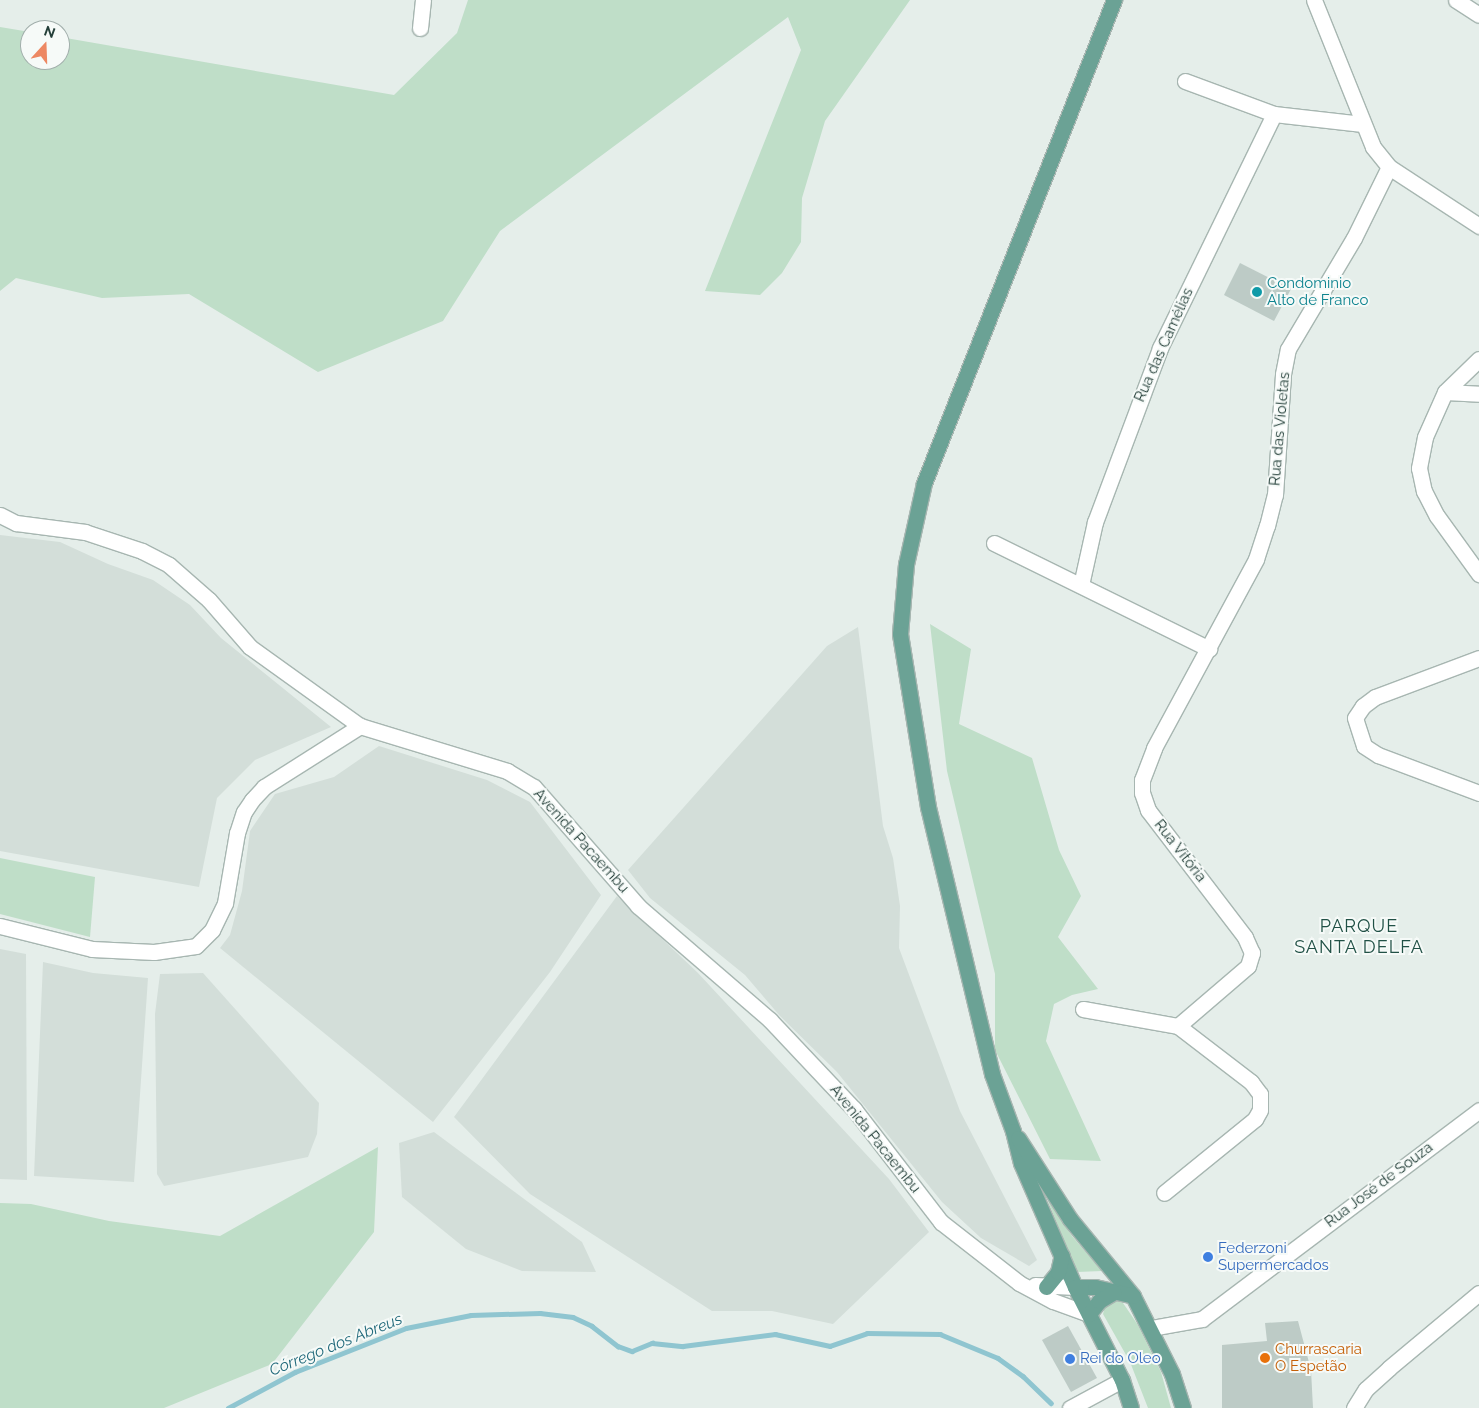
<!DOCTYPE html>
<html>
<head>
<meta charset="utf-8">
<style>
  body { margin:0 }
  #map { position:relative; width:1479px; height:1408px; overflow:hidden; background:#e5eeea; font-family:Raleway,sans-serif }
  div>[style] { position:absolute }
  .built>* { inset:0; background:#d3ded9 }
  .green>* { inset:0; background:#bfdec8 }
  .stream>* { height:4.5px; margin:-2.25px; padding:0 2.25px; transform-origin:2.25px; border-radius:2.25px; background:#8fc5d0 }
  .building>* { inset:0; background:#bdcbc6 }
  .roads { filter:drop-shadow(1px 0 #a7b6b1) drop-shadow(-1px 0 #a7b6b1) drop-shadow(0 1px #a7b6b1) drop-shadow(0 -1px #a7b6b1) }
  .minor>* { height:15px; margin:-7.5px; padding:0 7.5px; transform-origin:7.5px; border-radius:7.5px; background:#fff }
  .major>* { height:15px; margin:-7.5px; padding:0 7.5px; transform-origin:7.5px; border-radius:7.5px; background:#6ba295 }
  .dots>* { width:14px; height:14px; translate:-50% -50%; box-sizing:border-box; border:2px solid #f6faf8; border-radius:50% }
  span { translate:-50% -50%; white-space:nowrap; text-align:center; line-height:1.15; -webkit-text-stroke:4px #f6faf8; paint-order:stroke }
  .culture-label { font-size:15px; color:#0d838f }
  .left { translate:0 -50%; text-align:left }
  .street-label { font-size:15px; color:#243f39 }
  .shop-label { font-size:15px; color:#366cbe }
  .food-label { font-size:15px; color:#c56008 }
  .water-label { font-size:16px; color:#20697a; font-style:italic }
  .quarter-label { font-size:18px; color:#215146; letter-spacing:1px }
  .north { position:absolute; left:20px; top:20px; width:50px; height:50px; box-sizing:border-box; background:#f6faf8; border:1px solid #a2afac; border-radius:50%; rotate:20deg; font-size:14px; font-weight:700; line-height:20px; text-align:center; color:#243f39 }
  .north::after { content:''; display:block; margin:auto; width:18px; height:22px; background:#ed8863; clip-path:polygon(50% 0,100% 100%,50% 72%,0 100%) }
</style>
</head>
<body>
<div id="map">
  <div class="built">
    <div style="clip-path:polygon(0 535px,60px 542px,108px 564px,153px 580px,190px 605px,221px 638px,331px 727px,255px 760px,217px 798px,199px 887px,0 851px)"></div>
    <div style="clip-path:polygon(858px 627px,883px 826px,893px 858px,900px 906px,899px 948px,960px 1111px,1037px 1260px,1029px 1266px,981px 1238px,942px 1202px,837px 1072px,780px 1016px,745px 975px,650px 898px,628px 870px,827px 646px)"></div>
    <div style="clip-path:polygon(379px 746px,487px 780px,530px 802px,601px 895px,550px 972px,433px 1122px,220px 948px,230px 935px,242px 891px,250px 831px,275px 794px,334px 777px)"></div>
    <div style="clip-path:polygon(617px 896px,698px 973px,889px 1179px,929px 1232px,833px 1324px,772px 1311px,712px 1311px,530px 1194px,454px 1117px)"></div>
    <div style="clip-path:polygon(0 949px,26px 954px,27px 1180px,0 1179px)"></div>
    <div style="clip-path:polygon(43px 962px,93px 973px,148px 978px,134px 1182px,34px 1176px)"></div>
    <div style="clip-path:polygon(203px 973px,319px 1103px,317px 1134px,308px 1157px,164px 1186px,157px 1174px,155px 1014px,160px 974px)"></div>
    <div style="clip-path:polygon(434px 1132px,582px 1242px,596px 1272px,522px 1271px,466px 1249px,402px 1197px,399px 1143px)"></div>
  </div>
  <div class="green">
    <div style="clip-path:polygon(468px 0,910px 0,825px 121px,802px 198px,801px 242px,782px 273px,760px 295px,705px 291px,801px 50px,788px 17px,500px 231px,443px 321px,318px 372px,189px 294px,102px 298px,16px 278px,0 291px,0 27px,30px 32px,30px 60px,60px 60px,60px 37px,394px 95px,457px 33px)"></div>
    <div style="clip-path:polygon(930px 624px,971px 649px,959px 724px,1032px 758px,1059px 850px,1081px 896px,1058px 937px,1098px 989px,1072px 995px,1054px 1004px,1046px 1041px,1101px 1161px,1050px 1159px,995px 1050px,995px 974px,947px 771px)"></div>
    <div style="clip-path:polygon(0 858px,95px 877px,90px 937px,0 914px)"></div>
    <div style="clip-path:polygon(378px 1147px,374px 1232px,272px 1364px,164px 1408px,0 1408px,0 1203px,31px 1204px,109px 1221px,220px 1236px)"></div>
    <div style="clip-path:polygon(1047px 1199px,1072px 1236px,1102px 1271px,1077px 1272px)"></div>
    <div style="clip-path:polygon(1115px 1300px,1123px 1303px,1138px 1325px,1161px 1372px,1171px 1408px,1148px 1408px,1130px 1362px,1103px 1314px,1105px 1306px)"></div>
  </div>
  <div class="stream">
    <div style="left:228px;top:1408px;width:76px;rotate:-28.2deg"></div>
    <div style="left:295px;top:1372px;width:119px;rotate:-21.6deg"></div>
    <div style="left:406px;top:1328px;width:66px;rotate:-11.3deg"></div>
    <div style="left:471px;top:1315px;width:69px;rotate:-1.7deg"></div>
    <div style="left:540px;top:1313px;width:33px;rotate:7deg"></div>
    <div style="left:573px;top:1317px;width:21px;rotate:25deg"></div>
    <div style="left:592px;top:1326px;width:33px;rotate:38deg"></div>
    <div style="left:618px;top:1346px;width:15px;rotate:20deg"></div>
    <div style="left:632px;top:1351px;width:22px;rotate:-22deg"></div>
    <div style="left:652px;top:1343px;width:31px;rotate:6deg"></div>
    <div style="left:683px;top:1346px;width:93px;rotate:-7.4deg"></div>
    <div style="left:775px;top:1334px;width:56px;rotate:12.3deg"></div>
    <div style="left:830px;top:1346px;width:39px;rotate:-19deg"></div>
    <div style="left:867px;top:1333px;width:73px;rotate:0.8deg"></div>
    <div style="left:940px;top:1334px;width:63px;rotate:22.5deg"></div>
    <div style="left:998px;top:1358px;width:31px;rotate:36deg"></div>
    <div style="left:1023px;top:1376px;width:39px;rotate:44deg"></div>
  </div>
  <div class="building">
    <div style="clip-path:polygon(1240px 263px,1291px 289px,1274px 321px,1224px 295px)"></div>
    <div style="clip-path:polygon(1298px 1321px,1311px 1370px,1313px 1408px,1222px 1408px,1222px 1345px,1267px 1341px,1265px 1323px)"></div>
    <div style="clip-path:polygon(1068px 1326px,1097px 1378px,1071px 1392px,1042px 1340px)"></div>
  </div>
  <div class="roads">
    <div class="minor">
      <div style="left:1314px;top:0;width:158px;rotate:68.1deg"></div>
      <div style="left:1373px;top:147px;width:26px;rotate:51deg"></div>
      <div style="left:1389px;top:167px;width:108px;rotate:33.2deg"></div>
      <div style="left:1456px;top:0;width:27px;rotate:33deg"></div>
      <div style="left:420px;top:28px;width:28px;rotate:-84deg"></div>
      <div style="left:1185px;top:81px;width:95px;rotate:20.3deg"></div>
      <div style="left:1274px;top:114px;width:89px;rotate:6.5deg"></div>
      <div style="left:1479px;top:359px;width:47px;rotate:135.9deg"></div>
      <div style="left:1445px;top:392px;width:49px;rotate:114deg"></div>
      <div style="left:1425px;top:437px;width:32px;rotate:101deg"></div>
      <div style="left:1419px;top:468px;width:24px;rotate:78deg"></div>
      <div style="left:1424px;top:491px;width:28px;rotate:63deg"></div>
      <div style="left:1437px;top:516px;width:72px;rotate:54.1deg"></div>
      <div style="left:1445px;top:392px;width:34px;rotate:3deg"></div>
      <div style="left:0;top:515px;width:18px;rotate:27deg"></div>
      <div style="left:16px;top:523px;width:70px;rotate:7.4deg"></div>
      <div style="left:85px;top:532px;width:60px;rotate:18.4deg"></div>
      <div style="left:142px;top:551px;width:30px;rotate:27deg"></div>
      <div style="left:169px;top:565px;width:53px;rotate:41.2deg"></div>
      <div style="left:209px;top:600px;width:62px;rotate:48.9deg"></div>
      <div style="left:250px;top:647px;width:135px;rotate:35.7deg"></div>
      <div style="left:360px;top:726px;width:154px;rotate:17deg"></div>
      <div style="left:507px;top:771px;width:31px;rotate:31deg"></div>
      <div style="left:534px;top:787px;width:158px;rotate:48.8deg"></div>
      <div style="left:638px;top:906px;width:174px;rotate:40.8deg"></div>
      <div style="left:770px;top:1020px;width:122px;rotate:46.7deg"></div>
      <div style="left:854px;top:1109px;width:143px;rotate:52.4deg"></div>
      <div style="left:941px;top:1222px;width:99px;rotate:38deg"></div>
      <div style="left:1019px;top:1283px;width:38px;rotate:28deg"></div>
      <div style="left:1053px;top:1301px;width:38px;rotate:20deg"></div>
      <div style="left:994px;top:543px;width:240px;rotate:26.2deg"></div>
      <div style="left:1081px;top:585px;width:65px;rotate:-77.5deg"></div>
      <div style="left:1095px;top:522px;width:186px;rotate:-69.5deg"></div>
      <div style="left:1160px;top:348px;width:260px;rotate:-64deg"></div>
      <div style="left:1479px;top:658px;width:111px;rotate:159.4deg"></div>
      <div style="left:1375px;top:697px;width:15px;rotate:143deg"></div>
      <div style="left:1363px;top:706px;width:14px;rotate:124deg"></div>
      <div style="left:1355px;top:718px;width:29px;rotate:72deg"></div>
      <div style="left:1364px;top:746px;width:17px;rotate:33deg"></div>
      <div style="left:1378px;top:755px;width:108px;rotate:20.6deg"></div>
      <div style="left:0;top:926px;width:95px;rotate:14deg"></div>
      <div style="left:92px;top:949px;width:62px;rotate:2.8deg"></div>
      <div style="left:154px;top:952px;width:42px;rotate:-8.1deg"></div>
      <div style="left:196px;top:946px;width:23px;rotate:-45deg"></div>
      <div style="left:212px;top:930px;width:30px;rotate:-64deg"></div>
      <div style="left:225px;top:903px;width:71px;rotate:-80.3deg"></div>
      <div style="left:237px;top:833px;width:22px;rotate:-72deg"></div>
      <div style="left:244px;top:812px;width:14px;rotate:-56deg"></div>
      <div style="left:252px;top:800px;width:18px;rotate:-47deg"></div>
      <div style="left:264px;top:787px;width:114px;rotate:-32.4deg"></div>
      <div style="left:1083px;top:1009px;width:97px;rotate:10.1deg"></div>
      <div style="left:1178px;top:1026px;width:92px;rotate:37.5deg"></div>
      <div style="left:1251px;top:1082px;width:15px;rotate:53deg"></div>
      <div style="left:1260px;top:1094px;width:16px;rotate:90deg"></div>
      <div style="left:1260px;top:1110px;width:10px;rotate:119deg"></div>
      <div style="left:1255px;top:1119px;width:117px;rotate:140.9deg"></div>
      <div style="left:1178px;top:1026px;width:92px;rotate:-40.6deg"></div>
      <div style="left:1248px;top:966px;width:14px;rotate:-73deg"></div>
      <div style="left:1252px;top:953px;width:17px;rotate:-114deg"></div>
      <div style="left:1245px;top:937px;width:160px;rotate:-127.4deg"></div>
      <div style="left:1148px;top:810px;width:18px;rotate:-109deg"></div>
      <div style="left:1142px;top:793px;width:13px;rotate:-90deg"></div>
      <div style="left:1142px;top:780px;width:34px;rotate:-69deg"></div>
      <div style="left:1154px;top:748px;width:215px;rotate:-61.6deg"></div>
      <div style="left:1256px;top:559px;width:35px;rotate:-72deg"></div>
      <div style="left:1267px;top:526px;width:32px;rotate:-76deg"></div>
      <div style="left:1275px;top:495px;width:121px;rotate:-86.2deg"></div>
      <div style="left:1283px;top:374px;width:25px;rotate:-79deg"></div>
      <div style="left:1288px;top:349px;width:129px;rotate:-59.3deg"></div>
      <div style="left:1354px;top:238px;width:79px;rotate:-63.8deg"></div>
      <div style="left:1035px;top:1285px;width:40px;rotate:2.9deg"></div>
      <div style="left:1151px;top:1328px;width:52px;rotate:-10deg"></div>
      <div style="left:1202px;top:1319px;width:347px;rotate:-37deg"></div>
      <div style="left:1070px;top:1408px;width:59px;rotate:-28.3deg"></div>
      <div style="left:1354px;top:1408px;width:22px;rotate:-58deg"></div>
      <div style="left:1366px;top:1389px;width:31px;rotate:-42deg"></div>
      <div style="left:1389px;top:1368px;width:117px;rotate:-39.8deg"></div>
    </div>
    <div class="major">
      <div style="left:1114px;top:0;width:519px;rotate:111.47deg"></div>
      <div style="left:924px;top:483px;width:83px;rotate:102.5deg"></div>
      <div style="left:906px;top:564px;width:70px;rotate:94.9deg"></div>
      <div style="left:900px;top:634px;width:175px;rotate:80.8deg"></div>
      <div style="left:928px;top:807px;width:275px;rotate:76.5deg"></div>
      <div style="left:992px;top:1074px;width:61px;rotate:69.8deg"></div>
      <div style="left:1013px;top:1131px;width:33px;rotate:76deg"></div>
      <div style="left:1021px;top:1163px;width:135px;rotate:66.5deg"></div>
      <div style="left:1075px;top:1287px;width:104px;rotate:63.2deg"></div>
      <div style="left:1122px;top:1380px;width:29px;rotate:72deg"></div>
      <div style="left:1018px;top:1138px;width:96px;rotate:57.3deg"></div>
      <div style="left:1070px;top:1219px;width:99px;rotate:50.7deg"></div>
      <div style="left:1133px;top:1296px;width:87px;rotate:63.4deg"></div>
      <div style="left:1172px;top:1374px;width:36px;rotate:72deg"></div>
      <div style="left:1046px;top:1287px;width:19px;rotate:-51deg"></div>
      <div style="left:1058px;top:1272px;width:17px;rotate:-77deg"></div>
      <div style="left:1075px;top:1287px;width:20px"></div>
      <div style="left:1095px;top:1287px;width:39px;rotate:13deg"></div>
      <div style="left:1089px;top:1314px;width:16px;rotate:-52deg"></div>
      <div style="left:1099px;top:1301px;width:17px;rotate:-31deg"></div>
    </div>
  </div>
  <div class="dots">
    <div style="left:1257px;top:292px;background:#0f9aa8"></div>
    <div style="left:1208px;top:1257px;background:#3f7fe0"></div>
    <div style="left:1265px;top:1358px;background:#e8710a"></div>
    <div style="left:1070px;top:1359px;background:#3f7fe0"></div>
  </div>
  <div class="culture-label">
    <span class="left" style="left:1267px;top:292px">Condominio<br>Alto de Franco</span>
  </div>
  <div class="street-label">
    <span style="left:1164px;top:345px;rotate:-66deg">Rua das Camélias</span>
    <span style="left:1280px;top:429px;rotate:-85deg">Rua das Violetas</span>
    <span style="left:581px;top:841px;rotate:48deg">Avenida Pacaembu</span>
    <span style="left:1180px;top:851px;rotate:52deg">Rua Vitória</span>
    <span style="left:875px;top:1139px;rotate:51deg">Avenida Pacaembu</span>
    <span style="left:1379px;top:1185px;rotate:-37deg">Rua José de Souza</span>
  </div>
  <div class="shop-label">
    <span class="left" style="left:1218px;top:1257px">Federzoni<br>Supermercados</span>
    <span class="left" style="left:1080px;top:1359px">Rei do Oleo</span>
  </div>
  <div class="food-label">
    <span class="left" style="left:1275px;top:1358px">Churrascaria<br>O Espetão</span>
  </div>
  <div class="water-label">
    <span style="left:336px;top:1345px;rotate:-22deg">Córrego dos Abreus</span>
  </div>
  <div class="quarter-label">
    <span style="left:1359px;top:937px">PARQUE<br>SANTA DELFA</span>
  </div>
  <div class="north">N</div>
</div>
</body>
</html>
